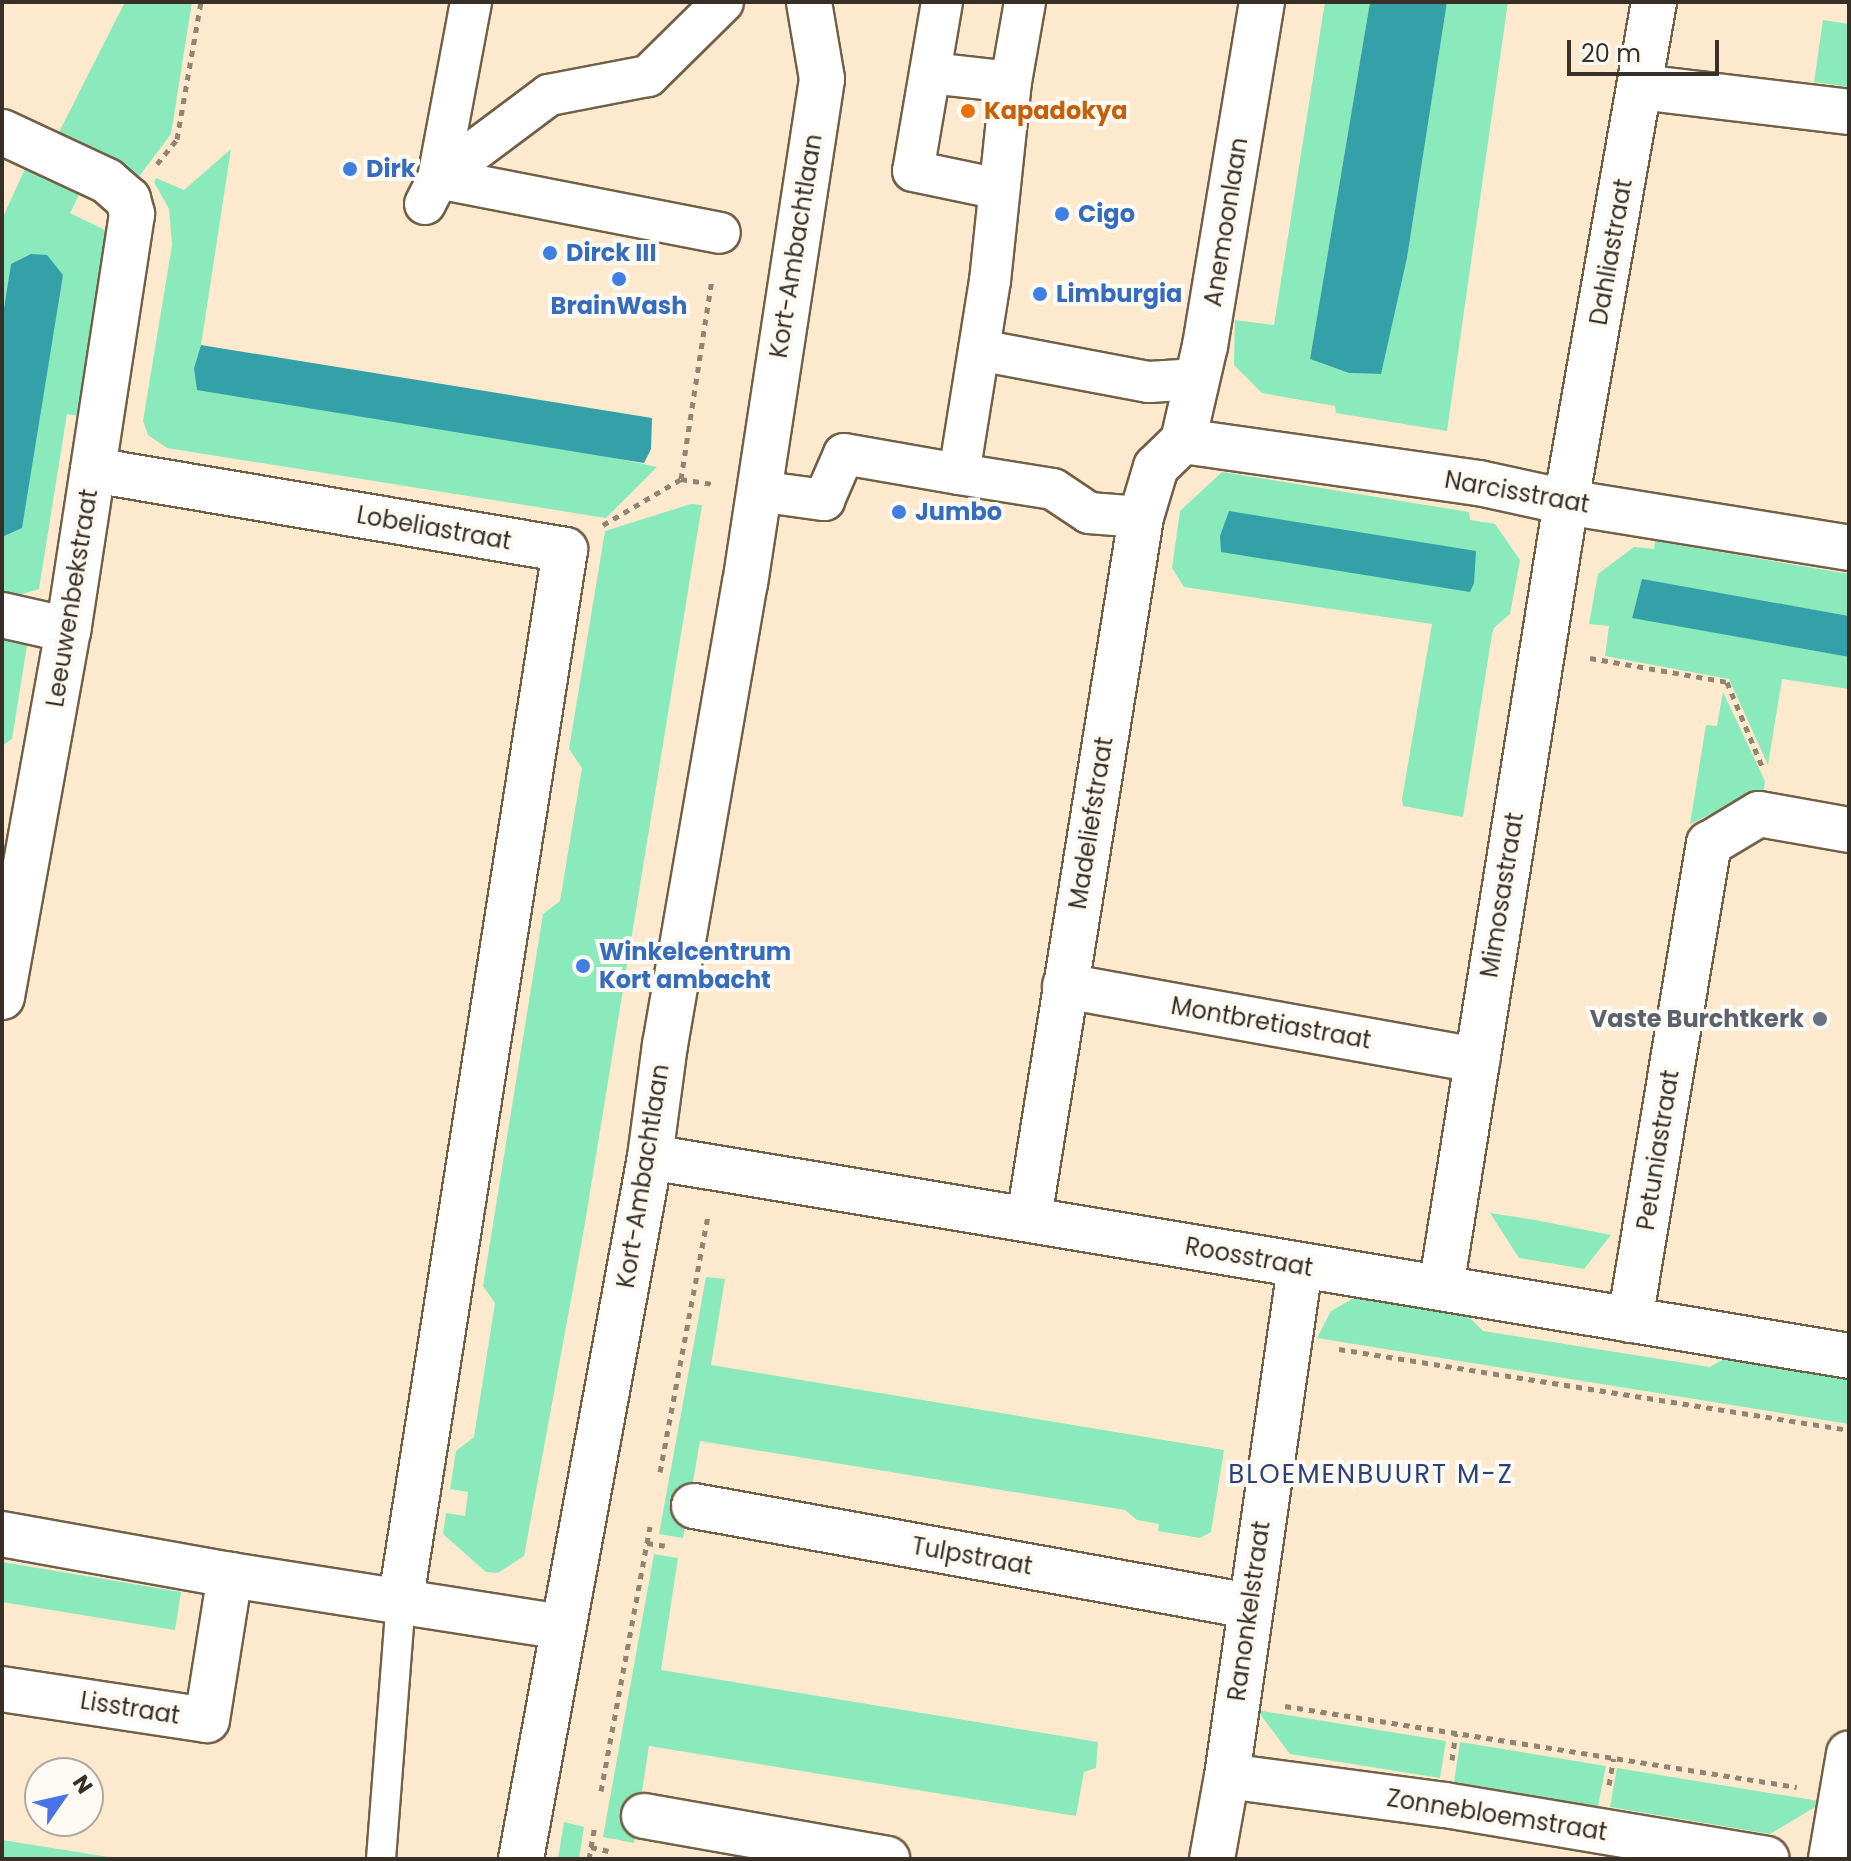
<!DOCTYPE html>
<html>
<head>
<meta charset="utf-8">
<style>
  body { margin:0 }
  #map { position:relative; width:1851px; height:1861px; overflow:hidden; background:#fde9ce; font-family:Poppins,sans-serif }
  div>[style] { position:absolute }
  .green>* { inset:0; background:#8aeabb }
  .water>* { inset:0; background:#34a1a9 }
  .path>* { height:5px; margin-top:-2.5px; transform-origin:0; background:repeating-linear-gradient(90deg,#918472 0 6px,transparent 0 12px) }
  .roads { filter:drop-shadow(2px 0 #716048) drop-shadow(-2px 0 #716048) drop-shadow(0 2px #716048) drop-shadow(0 -2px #716048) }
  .service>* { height:28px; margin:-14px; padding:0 14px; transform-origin:14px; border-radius:14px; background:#fff }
  .pedestrian>* { height:40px; margin:-20px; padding:0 20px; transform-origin:20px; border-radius:20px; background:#fff }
  .minor>* { height:44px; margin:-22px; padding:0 22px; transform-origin:22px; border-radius:22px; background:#fff }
  .tertiary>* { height:44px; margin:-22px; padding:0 22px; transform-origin:22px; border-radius:22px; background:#fff }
  .dots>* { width:22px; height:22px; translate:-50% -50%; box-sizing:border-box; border:4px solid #fdf9f3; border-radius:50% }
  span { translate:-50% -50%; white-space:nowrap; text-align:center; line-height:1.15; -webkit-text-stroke:8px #fdf9f3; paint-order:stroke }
  .food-label { font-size:24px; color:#c56008; font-weight:700 }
  .left { translate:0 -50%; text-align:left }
  .shop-label { font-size:24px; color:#366cbe; font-weight:700 }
  .street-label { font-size:24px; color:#383026 }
  .worship-label { font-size:24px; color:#5b616d; font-weight:700 }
  .right { translate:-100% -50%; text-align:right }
  .neighbourhood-label { font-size:26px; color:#2a4179; letter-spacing:2px }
  .frame { position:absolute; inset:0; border:4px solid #383026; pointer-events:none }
  .north { position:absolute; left:24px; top:1757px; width:80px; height:80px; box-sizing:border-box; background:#fdf9f3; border:2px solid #aea9a1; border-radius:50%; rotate:56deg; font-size:22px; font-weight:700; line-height:32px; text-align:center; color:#383026 }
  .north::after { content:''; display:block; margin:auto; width:28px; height:36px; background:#4874e6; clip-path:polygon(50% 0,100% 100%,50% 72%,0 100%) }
  .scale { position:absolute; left:1567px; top:40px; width:152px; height:36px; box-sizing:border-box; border:4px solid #383026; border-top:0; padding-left:10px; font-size:24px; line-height:28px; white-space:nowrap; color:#383026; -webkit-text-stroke:6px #fdf9f3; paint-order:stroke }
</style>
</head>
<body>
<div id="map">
  <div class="green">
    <div style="clip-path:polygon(125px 2px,192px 2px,171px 134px,137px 179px,57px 136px)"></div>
    <div style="clip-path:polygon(1325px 2px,1370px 2px,1310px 359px,1349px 373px,1380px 374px,1407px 258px,1447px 2px,1508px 2px,1447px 431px,1336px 413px,1335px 406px,1262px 393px,1234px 365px,1235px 320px,1274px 325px)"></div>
    <div style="clip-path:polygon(1823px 20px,1849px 24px,1849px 87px,1814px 82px)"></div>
    <div style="clip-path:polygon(231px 149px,201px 345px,194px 368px,657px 467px,606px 518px,167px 448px,148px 435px,143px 421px,172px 245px,169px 209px,154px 182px,156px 178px,184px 190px)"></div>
    <div style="clip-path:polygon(31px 167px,81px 191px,70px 213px,109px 232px,80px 416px,67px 414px,39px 589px,16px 596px,2px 592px,2px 537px,22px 527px,11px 264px,2px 320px,2px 219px,25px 169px,29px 171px)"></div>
    <div style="clip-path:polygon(1222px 472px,1469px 512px,1470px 520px,1495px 524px,1520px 560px,1510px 614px,1494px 628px,1492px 634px,1463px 817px,1403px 806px,1402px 799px,1432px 624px,1184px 587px,1172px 568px,1180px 511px)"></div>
    <div style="clip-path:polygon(691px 504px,702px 505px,584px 1229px,524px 1556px,498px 1573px,486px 1572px,443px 1534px,446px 1513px,465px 1516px,468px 1492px,450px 1489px,456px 1451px,474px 1437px,495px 1303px,483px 1286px,543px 914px,560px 901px,582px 768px,569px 749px,605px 531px)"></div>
    <div style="clip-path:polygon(1655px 541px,1849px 574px,1849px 616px,1642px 580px,1632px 617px,1849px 657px,1849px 689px,1782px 679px,1768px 765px,1729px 679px,1605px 656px,1609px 626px,1589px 624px,1598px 574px,1634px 547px,1654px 549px)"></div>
    <div style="clip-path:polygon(2px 633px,27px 646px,12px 739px,2px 746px)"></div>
    <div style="clip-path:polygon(1723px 692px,1765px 781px,1763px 795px,1753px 794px,1690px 824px,1706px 725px,1717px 726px)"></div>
    <div style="clip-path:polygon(1490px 1213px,1535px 1220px,1611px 1235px,1584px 1269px,1519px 1258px)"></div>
    <div style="clip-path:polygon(706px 1277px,725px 1279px,711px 1365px,1224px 1450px,1211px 1532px,1200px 1538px,1158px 1531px,1159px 1524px,1137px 1520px,1125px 1510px,700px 1441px,683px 1538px,659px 1534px)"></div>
    <div style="clip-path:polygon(1354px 1298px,1465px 1313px,1483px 1331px,1710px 1367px,1727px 1357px,1849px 1377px,1849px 1424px,1317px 1338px,1331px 1311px)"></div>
    <div style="clip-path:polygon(654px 1554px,678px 1558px,661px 1670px,1098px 1742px,1096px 1768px,1084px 1772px,1076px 1816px,649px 1746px,634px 1843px,603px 1837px)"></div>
    <div style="clip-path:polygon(2px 1562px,181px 1592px,175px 1630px,2px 1602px)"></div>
    <div style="clip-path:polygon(1257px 1710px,1446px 1741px,1440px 1778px,1290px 1754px)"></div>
    <div style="clip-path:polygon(1460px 1742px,1606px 1766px,1598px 1806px,1454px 1782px)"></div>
    <div style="clip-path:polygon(1617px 1768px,1819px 1801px,1817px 1806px,1770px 1834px,1610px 1807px)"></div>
    <div style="clip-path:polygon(564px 1822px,584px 1827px,579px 1859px,558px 1859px)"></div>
    <div style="clip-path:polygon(2px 1840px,121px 1859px,2px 1859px)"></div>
  </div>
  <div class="water">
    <div style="clip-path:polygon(1370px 2px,1447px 2px,1407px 258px,1381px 374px,1349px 373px,1310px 359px)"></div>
    <div style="clip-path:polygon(31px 254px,47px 255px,63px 275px,22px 528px,2px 537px,2px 320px,11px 264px)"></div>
    <div style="clip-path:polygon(201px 345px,652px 418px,651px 449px,644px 463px,197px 390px,194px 368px)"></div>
    <div style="clip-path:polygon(1229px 511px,1476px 551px,1474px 583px,1470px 592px,1221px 552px,1220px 536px)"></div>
    <div style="clip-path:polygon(1642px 579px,1849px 616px,1849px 657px,1632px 618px)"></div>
  </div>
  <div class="path">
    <div style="left:157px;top:164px;width:32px;rotate:-51deg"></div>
    <div style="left:177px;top:139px;width:139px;rotate:-80.1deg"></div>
    <div style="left:681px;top:479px;width:202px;rotate:-81.2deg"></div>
    <div style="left:603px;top:525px;width:91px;rotate:-30.5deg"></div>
    <div style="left:681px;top:479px;width:31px;rotate:9deg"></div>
    <div style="left:1590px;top:658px;width:139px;rotate:9.9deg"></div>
    <div style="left:1727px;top:682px;width:91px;rotate:67.4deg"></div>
    <div style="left:1339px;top:1349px;width:516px;rotate:9.02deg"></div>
    <div style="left:660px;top:1472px;width:261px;rotate:-79.4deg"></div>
    <div style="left:647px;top:1543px;width:18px;rotate:9deg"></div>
    <div style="left:1285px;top:1706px;width:518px;rotate:8.99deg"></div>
    <div style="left:1452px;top:1760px;width:27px;rotate:-82deg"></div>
    <div style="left:1609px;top:1785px;width:27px;rotate:-80deg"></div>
    <div style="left:601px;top:1791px;width:269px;rotate:-79.5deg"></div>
    <div style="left:591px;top:1847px;width:18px;rotate:13deg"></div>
    <div style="left:589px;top:1859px;width:35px;rotate:-80deg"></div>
  </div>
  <div class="roads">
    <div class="service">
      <div style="left:381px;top:1859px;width:261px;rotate:-85.6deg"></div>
    </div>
    <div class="pedestrian">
      <div style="left:471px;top:2px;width:179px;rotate:100.6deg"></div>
      <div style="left:438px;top:178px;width:287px;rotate:11deg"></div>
      <div style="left:942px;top:2px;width:171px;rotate:99.7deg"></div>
      <div style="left:913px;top:171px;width:88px;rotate:11.8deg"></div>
      <div style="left:930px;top:73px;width:81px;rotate:6.3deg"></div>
      <div style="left:425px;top:204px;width:29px;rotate:-63deg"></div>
      <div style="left:438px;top:178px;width:139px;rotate:-36.8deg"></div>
      <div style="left:549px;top:95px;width:101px;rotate:-10.9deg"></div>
      <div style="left:648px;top:76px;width:105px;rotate:-44.6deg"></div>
      <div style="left:979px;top:350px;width:173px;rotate:10.7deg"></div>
      <div style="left:1149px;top:382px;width:49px;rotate:-3.5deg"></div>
      <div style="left:959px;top:474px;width:95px;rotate:9.1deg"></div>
      <div style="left:1053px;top:489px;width:43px;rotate:33.7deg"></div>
      <div style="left:1089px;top:513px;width:52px;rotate:4.4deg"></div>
      <div style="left:758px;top:491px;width:67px;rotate:7.8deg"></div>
      <div style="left:824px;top:500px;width:50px;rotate:-66.5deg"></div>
      <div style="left:844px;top:454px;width:117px;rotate:9.9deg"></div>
      <div style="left:959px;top:474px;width:195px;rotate:-80.9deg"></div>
      <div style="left:990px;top:281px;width:200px;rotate:-84deg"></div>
      <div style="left:1011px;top:82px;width:81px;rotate:-80.1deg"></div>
    </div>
    <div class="minor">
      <div style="left:1640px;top:87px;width:210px;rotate:6.8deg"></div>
      <div style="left:2px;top:132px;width:116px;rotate:25deg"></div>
      <div style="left:107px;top:181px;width:28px;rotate:41deg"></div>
      <div style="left:128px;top:199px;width:16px;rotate:75deg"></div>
      <div style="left:132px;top:214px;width:421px;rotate:98.7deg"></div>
      <div style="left:68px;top:630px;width:373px;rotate:100.2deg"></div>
      <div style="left:1183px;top:441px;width:299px;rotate:8.1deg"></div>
      <div style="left:1479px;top:483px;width:89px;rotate:12.3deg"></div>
      <div style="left:1566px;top:502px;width:287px;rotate:9.2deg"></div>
      <div style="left:1183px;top:441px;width:98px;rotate:-77deg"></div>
      <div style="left:1205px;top:346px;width:349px;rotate:-80.6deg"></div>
      <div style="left:93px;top:470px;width:479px;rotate:9.6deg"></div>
      <div style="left:565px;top:550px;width:1062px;rotate:98.89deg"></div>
      <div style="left:2px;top:615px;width:68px;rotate:12.8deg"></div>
      <div style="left:1065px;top:986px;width:419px;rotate:10.2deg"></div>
      <div style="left:650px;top:1157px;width:1215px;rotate:9.42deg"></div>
      <div style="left:1029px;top:1218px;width:710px;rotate:-80.92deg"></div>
      <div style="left:1141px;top:517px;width:52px;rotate:-73.3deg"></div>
      <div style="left:1156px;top:467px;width:37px;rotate:-44deg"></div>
      <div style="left:1441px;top:1288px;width:796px;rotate:-80.96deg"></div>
      <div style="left:1566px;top:502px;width:508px;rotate:-80.02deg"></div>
      <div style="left:1630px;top:1320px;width:483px;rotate:-80.6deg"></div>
      <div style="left:1709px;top:844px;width:58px;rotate:-31deg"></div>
      <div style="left:1759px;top:814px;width:91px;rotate:10.1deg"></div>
      <div style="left:694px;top:1506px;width:564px;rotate:10.21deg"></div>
      <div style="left:2px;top:1534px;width:232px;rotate:10.2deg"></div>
      <div style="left:230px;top:1575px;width:336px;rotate:8.9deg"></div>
      <div style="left:2px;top:1689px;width:207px;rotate:8.6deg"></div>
      <div style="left:207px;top:1720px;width:147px;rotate:-81deg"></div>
      <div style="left:1227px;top:1776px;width:220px;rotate:7.6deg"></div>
      <div style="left:1445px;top:1805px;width:326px;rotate:9.5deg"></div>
      <div style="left:644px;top:1816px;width:247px;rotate:10deg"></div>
      <div style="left:1212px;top:1859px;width:84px;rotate:-79.8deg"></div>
      <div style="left:1227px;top:1776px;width:514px;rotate:-81.84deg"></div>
      <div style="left:1831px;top:1859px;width:107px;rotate:-80.3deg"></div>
    </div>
    <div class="tertiary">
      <div style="left:521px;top:1859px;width:714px;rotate:-79.59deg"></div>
      <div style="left:650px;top:1157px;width:113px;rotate:-82.4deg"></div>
      <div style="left:665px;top:1045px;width:468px;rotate:-80.2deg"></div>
      <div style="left:745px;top:584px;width:511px;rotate:-81.33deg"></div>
      <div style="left:822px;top:79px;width:78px;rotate:-99.6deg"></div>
    </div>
  </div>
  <div class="dots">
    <div style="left:968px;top:111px;background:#e8710a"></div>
    <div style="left:350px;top:169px;background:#3f7fe0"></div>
    <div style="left:1062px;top:214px;background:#3f7fe0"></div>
    <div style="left:550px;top:253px;background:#3f7fe0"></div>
    <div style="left:619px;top:279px;background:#3f7fe0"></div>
    <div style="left:1040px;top:294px;background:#3f7fe0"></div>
    <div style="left:899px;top:512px;background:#3f7fe0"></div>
    <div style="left:583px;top:966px;background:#3f7fe0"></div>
    <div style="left:1820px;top:1019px;background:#6b7280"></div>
  </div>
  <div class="food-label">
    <span class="left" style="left:984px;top:111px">Kapadokya</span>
  </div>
  <div class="shop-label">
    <span class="left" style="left:366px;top:169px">Dirk</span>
    <span class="left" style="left:1078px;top:214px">Cigo</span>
    <span class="left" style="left:566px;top:253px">Dirck III</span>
    <span class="left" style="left:1056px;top:294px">Limburgia</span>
    <span style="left:619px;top:306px">BrainWash</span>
    <span class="left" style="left:915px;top:512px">Jumbo</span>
    <span class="left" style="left:599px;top:966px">Winkelcentrum<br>Kort ambacht</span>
  </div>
  <div class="street-label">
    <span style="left:1226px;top:222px;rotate:-81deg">Anemoonlaan</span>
    <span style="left:796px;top:246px;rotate:-81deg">Kort-Ambachtlaan</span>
    <span style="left:1611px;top:252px;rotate:-80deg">Dahliastraat</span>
    <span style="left:1517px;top:492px;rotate:10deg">Narcisstraat</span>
    <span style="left:434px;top:528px;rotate:10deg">Lobeliastraat</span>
    <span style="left:72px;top:598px;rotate:-81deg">Leeuwenbekstraat</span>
    <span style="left:1091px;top:823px;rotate:-81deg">Madeliefstraat</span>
    <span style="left:1502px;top:895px;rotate:-81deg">Mimosastraat</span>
    <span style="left:1271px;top:1023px;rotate:10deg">Montbretiastraat</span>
    <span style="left:1658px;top:1150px;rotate:-81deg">Petuniastraat</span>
    <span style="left:643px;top:1176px;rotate:-81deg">Kort-Ambachtlaan</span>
    <span style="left:1249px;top:1257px;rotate:10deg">Roosstraat</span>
    <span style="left:972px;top:1556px;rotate:10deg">Tulpstraat</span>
    <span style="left:1249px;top:1611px;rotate:-82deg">Ranonkelstraat</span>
    <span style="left:130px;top:1708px;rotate:9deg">Lisstraat</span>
    <span style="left:1497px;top:1815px;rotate:9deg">Zonnebloemstraat</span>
  </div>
  <div class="worship-label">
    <span class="right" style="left:1804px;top:1019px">Vaste Burchtkerk</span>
  </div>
  <div class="neighbourhood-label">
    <span style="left:1371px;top:1475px">BLOEMENBUURT M-Z</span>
  </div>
  <div class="frame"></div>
  <div class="north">N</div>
  <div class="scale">20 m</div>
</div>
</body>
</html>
